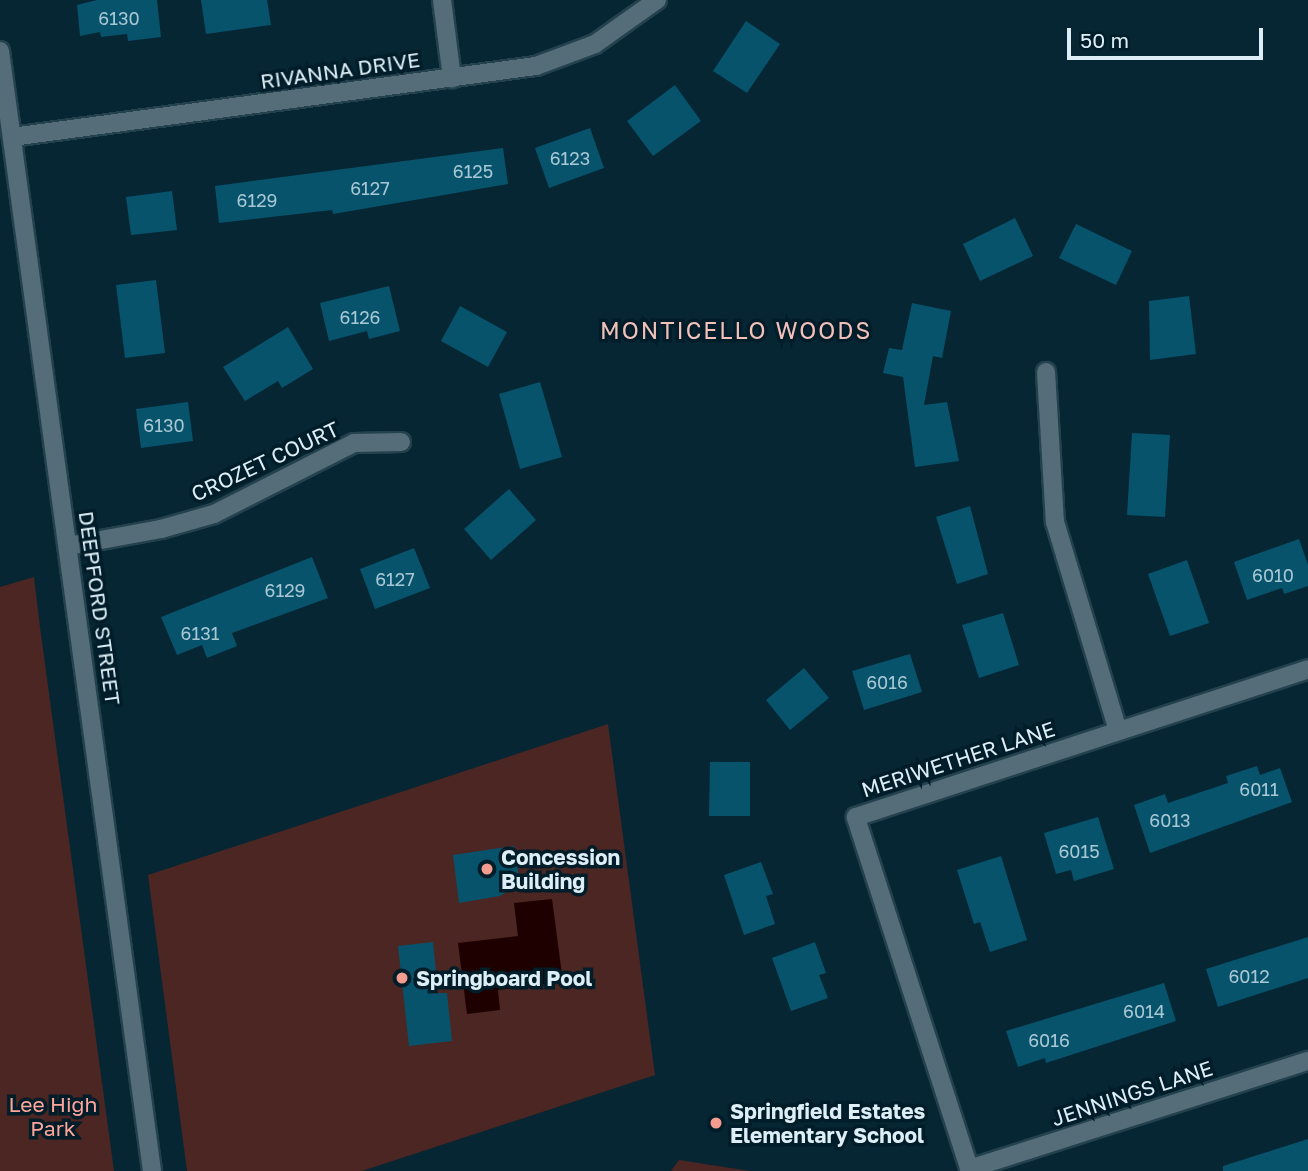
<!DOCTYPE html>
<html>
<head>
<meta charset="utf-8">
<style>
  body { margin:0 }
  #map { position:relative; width:1308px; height:1171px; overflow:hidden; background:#062633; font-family:"Golos Text",sans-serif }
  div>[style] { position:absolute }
  .green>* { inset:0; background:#4b2622 }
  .water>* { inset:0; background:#1f0000 }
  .building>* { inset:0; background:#07536c }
  .roads { filter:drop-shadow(2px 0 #24424e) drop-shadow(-2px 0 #24424e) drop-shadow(0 2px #24424e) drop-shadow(0 -2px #24424e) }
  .minor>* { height:18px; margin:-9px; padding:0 9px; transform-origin:9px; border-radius:9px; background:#546d79 }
  .dots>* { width:19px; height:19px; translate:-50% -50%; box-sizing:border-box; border:4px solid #001d29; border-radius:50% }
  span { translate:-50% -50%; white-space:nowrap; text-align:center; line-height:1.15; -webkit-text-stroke:7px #001d29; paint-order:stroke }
  .number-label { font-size:18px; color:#a8c7d4 }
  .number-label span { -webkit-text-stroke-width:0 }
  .street-label { font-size:21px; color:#ddeef6 }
  .poi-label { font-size:21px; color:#ddeef6; font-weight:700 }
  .left { translate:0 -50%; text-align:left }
  .park-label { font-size:21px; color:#fea59a }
  .neighbourhood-label { font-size:23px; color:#f4c1ba; letter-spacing:2px }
  .scale { position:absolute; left:1067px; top:28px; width:196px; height:32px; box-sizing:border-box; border:4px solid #ddeef6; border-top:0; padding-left:9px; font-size:21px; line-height:24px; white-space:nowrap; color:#ddeef6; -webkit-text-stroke:5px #001d29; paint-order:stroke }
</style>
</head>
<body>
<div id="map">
  <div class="green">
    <div style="clip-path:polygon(34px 577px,40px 627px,114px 1171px,0 1171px,0 587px)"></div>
    <div style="clip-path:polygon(608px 724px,655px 1075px,362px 1171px,187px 1171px,148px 875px)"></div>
    <div style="clip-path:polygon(679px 1160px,750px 1171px,671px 1171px)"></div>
  </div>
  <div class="water">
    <div style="clip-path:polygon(552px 899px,563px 982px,498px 990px,500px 1010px,467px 1014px,458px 943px,518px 936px,514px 903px)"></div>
  </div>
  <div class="building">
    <div style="clip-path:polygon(97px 0,157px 0,161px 37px,128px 41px,127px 34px,101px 37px,100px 32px,80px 36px,77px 5px)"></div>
    <div style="clip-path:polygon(201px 0,267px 0,271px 25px,206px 34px)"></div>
    <div style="clip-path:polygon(746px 21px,780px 44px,747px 93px,713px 71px)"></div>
    <div style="clip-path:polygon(675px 85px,701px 121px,653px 156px,627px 121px)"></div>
    <div style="clip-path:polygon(590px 128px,604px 168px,549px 188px,535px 148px)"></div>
    <div style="clip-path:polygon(503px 148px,508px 184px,333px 214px,332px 210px,219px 223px,215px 186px)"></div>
    <div style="clip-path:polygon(172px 191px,177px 230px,131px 235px,126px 197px)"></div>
    <div style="clip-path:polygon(1015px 218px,1033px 256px,980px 281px,963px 244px)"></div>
    <div style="clip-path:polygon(1076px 224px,1132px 251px,1116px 285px,1059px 258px)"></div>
    <div style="clip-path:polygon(156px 280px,165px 353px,125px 358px,116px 285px)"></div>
    <div style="clip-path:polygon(389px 286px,400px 331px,369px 339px,367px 331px,329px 341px,320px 303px)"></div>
    <div style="clip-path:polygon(1189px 296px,1196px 354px,1150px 360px,1149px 301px)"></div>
    <div style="clip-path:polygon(912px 303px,951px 311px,942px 358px,933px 356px,924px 405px,947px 402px,959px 461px,915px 467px,903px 377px,883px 373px,889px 348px,902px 350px)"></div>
    <div style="clip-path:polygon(460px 306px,507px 332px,488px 367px,441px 341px)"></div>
    <div style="clip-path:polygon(288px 327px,313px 369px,282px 388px,278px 381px,245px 401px,223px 367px)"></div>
    <div style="clip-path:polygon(540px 382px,562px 457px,520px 469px,499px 394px)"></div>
    <div style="clip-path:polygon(188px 402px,193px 441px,141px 448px,136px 409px)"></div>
    <div style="clip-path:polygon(1132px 433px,1170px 435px,1165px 517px,1127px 515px)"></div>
    <div style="clip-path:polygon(509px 489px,536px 520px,491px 560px,464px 529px)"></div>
    <div style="clip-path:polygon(970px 506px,988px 574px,957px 584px,936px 517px)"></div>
    <div style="clip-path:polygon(1299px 539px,1308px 565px,1308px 586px,1284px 594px,1282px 588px,1247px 600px,1234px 562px)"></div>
    <div style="clip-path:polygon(414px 548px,430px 588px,375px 609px,360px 569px)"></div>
    <div style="clip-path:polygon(312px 557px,328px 598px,232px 633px,237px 646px,207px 658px,202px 645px,177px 655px,161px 617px)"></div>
    <div style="clip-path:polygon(1187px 560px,1209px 623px,1170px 636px,1148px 574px)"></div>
    <div style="clip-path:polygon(1003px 613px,1019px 665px,979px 678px,962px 625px)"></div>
    <div style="clip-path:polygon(910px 654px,922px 692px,864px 710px,852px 671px)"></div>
    <div style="clip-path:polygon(804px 668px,829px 698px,790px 730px,766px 700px)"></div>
    <div style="clip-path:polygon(710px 762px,750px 762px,750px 816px,709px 816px)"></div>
    <div style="clip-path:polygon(1257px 766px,1260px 775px,1280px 768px,1292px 802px,1150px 853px,1134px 805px,1165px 794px,1168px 803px,1228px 783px,1226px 776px)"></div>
    <div style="clip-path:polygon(1098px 817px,1114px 869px,1074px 881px,1071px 870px,1056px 874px,1044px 833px)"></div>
    <div style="clip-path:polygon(514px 846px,520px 883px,500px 896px,459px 903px,453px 855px)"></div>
    <div style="clip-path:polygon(1001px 856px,1027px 940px,990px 952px,980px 922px,974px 924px,957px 870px)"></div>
    <div style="clip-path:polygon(761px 862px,773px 894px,766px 896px,775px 924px,744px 935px,724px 875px)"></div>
    <div style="clip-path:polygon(1308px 937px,1308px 978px,1218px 1007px,1206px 969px)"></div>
    <div style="clip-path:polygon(433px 942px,438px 993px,447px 993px,452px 1041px,409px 1046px,398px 946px)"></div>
    <div style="clip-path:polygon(815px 942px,826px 973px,819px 975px,828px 998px,791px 1011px,772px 958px)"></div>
    <div style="clip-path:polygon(1164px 983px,1176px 1021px,1046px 1063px,1045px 1058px,1018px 1067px,1006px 1031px)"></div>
    <div style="clip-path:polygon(1308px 1139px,1308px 1171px,1223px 1171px,1223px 1166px)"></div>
  </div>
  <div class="roads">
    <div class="minor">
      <div style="left:442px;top:0;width:79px;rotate:82.7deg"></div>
      <div style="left:0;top:51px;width:1130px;rotate:82.27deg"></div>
      <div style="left:12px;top:137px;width:529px;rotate:-7.72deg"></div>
      <div style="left:536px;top:66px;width:63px;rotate:-20.4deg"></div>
      <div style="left:595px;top:44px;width:76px;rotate:-35.4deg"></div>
      <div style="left:1046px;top:372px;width:150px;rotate:86.6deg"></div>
      <div style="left:1055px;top:522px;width:218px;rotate:73.2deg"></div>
      <div style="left:68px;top:546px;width:95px;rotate:-10.4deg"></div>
      <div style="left:161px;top:529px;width:55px;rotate:-15.8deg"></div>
      <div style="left:214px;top:514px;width:157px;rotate:-26.9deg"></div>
      <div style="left:354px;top:443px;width:47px;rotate:-1.2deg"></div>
      <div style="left:969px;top:1169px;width:356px;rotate:-17.7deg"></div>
      <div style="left:970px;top:1171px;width:372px;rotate:-107.9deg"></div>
      <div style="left:856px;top:817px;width:476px;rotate:-18.1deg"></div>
    </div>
  </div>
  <div class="dots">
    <div style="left:487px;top:869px;background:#f59c91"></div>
    <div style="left:402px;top:978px;background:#f59c91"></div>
    <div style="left:716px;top:1123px;background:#f59c91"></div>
  </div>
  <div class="number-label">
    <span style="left:119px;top:18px">6130</span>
    <span style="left:570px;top:158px">6123</span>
    <span style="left:473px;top:171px">6125</span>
    <span style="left:370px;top:188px">6127</span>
    <span style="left:257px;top:200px">6129</span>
    <span style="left:360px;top:317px">6126</span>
    <span style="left:164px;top:425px">6130</span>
    <span style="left:1273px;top:575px">6010</span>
    <span style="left:395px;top:579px">6127</span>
    <span style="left:285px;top:590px">6129</span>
    <span style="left:200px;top:633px">6131</span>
    <span style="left:887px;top:682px">6016</span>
    <span style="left:1259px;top:789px">6011</span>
    <span style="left:1170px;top:820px">6013</span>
    <span style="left:1079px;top:851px">6015</span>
    <span style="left:1249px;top:976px">6012</span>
    <span style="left:1144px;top:1011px">6014</span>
    <span style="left:1049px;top:1040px">6016</span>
  </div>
  <div class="street-label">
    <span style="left:340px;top:70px;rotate:-8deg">RIVANNA DRIVE</span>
    <span style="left:265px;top:461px;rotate:-25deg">CROZET COURT</span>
    <span style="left:100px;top:608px;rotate:82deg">DEEPFORD STREET</span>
    <span style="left:958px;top:759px;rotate:-18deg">MERIWETHER LANE</span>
    <span style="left:1132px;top:1093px;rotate:-18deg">JENNINGS LANE</span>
  </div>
  <div class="poi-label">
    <span class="left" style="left:501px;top:869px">Concession<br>Building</span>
    <span class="left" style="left:416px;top:978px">Springboard Pool</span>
    <span class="left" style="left:730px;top:1123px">Springfield Estates<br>Elementary School</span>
  </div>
  <div class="park-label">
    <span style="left:53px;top:1116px">Lee High<br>Park</span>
  </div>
  <div class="neighbourhood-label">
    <span style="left:736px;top:330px">MONTICELLO WOODS</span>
  </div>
  <div class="scale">50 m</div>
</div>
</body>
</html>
